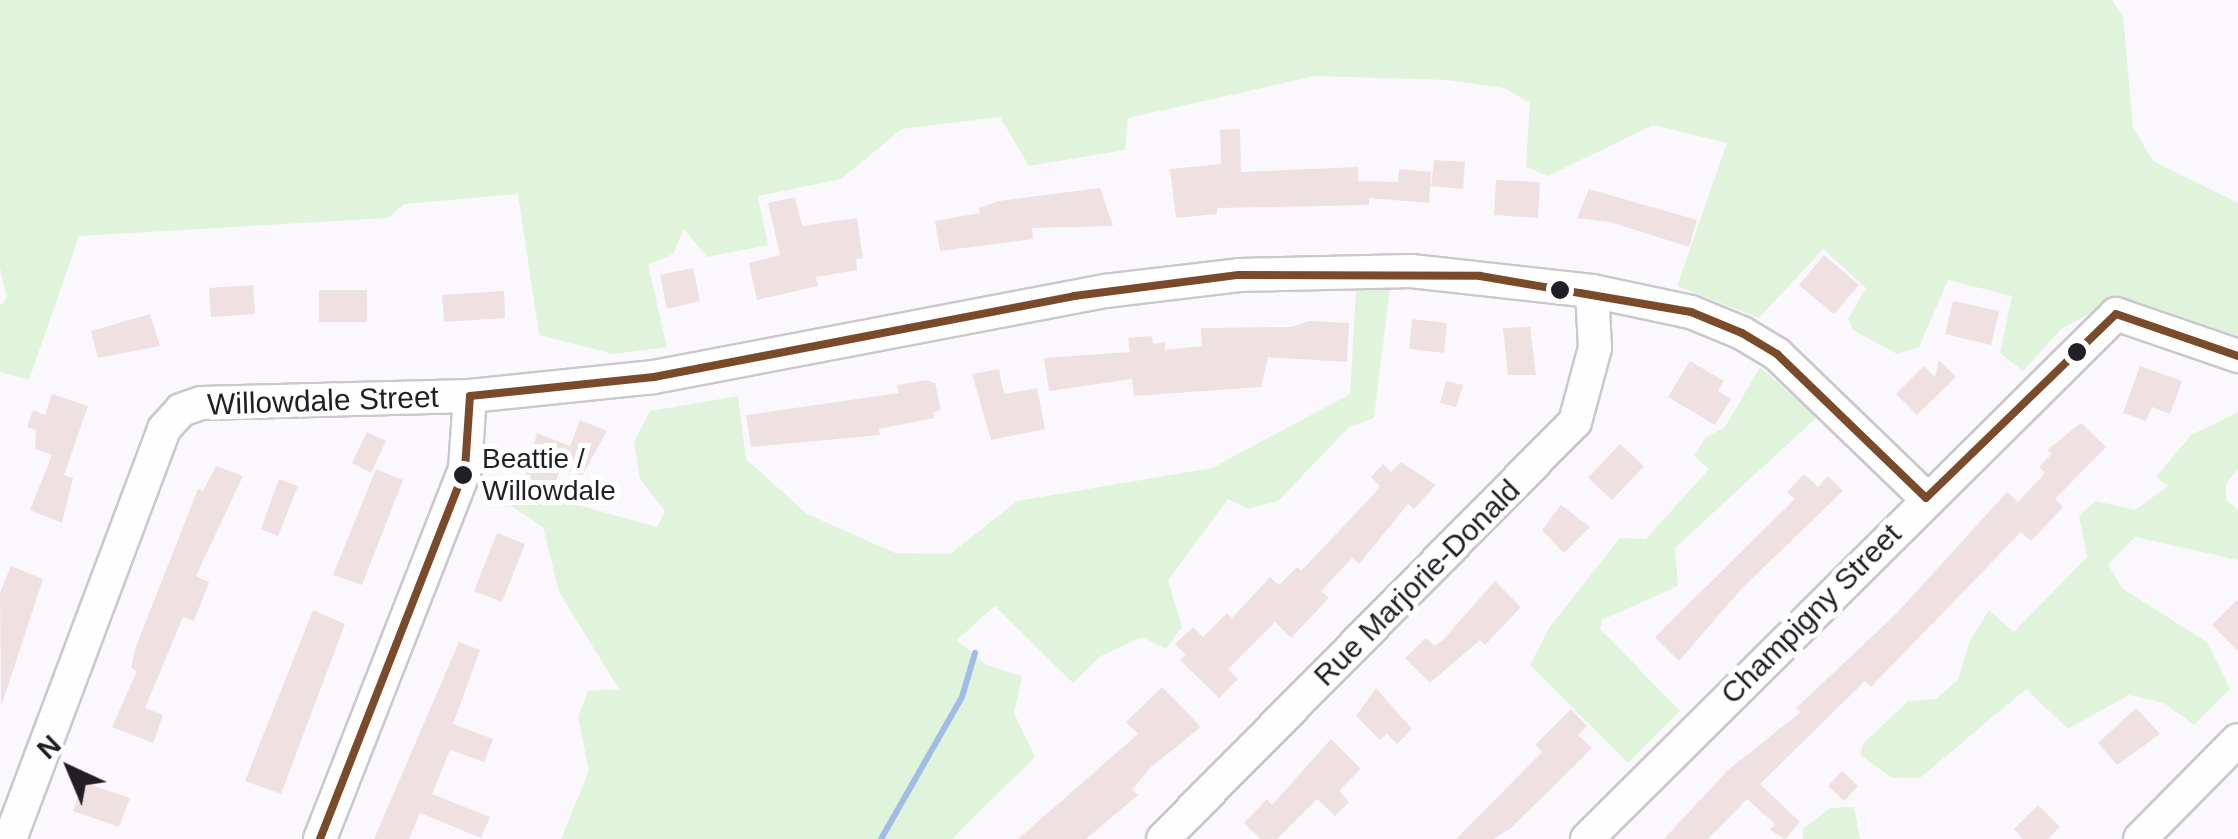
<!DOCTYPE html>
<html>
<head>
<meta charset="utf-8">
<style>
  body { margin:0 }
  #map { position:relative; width:2238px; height:839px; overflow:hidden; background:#faf8fc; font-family:Arial,sans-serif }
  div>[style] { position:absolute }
  .green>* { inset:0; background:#e0f4dc }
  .stream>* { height:6px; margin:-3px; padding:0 3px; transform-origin:3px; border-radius:3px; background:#a0bce7 }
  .building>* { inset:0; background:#efe1e2 }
  .roads { filter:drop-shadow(2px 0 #cac8cd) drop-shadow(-2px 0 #cac8cd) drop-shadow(0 2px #cac8cd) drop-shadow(0 -2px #cac8cd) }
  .minor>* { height:32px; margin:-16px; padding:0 16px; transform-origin:16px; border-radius:16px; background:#fefeff }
  .bus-1>* { height:8px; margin:-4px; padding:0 4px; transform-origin:4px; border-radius:4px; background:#7a4b2a }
  .dots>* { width:28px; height:28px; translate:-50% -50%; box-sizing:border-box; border:5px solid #fff; border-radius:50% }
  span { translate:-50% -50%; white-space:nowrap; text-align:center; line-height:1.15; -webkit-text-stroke:10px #fff; paint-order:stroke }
  .bus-label { font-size:28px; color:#221e25 }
  .left { translate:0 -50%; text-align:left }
  .street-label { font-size:30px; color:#221e25 }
  .north { position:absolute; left:20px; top:719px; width:100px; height:100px; -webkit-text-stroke:8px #fff; paint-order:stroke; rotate:316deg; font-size:28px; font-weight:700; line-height:40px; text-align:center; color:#221e25 }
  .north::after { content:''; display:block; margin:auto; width:35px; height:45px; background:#221e25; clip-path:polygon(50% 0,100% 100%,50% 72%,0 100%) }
</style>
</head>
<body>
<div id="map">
  <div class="green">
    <div style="clip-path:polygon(0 0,2112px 0,2123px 16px,2133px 127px,2153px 161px,2238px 203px,2238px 336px,2134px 301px,2109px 303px,2061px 329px,2023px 371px,2000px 353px,2012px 296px,1948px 280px,1919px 347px,1897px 354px,1853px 330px,1848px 319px,1866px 288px,1823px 249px,1759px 318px,1677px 286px,1727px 143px,1653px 125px,1548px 176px,1526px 167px,1530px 103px,1504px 88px,1447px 80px,1315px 76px,1128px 118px,1125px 150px,1029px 166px,1000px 117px,902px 129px,841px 179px,758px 196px,768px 245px,707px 257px,684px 229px,673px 254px,648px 265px,667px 347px,613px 354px,539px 335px,518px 194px,404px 204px,388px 218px,79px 236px,29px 380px,0 372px,0 305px,7px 298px,0 268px)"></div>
    <div style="clip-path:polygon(1369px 286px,1390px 289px,1374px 418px,1349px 427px,1278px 501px,1247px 509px,1228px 499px,1168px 580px,1182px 627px,1166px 649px,1142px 637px,1101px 656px,1073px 683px,995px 606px,957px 640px,986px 665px,1022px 676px,1014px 713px,1035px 757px,952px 839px,561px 839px,589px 771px,578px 717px,588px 691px,619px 689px,559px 592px,543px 527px,508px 504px,480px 497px,484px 479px,657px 527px,665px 511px,640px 479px,634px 442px,650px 411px,738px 396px,746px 459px,807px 514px,895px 553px,950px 554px,1017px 501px,1212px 468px,1350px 394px,1356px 292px)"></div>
    <div style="clip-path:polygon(1760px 367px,1817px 417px,1675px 548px,1678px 586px,1602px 620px,1600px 629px,1680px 711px,1628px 763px,1530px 665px,1549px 628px,1620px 538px,1646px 539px,1709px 469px,1694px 456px,1705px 438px,1725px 427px)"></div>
    <div style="clip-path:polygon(2238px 412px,2238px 469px,2226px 483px,2226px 499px,2238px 511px,2238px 560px,2135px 537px,2108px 564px,2122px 588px,2208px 643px,2230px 689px,2194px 725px,2164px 703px,2129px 695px,2068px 729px,2026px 689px,1920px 778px,1892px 778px,1860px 755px,1863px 744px,1908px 701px,1936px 699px,1958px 680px,1970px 640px,1989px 610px,2014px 632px,2087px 557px,2079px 515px,2096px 501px,2135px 510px,2168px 486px,2156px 477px,2191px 435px)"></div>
    <div style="clip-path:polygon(1854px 807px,1860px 839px,1803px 839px,1803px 829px,1830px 808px)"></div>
  </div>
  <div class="stream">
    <div style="left:881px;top:839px;width:163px;rotate:-60.3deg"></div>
    <div style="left:962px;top:697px;width:46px;rotate:-73.5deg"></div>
  </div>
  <div class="building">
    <div style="clip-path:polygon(1240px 129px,1241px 172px,1358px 167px,1358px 181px,1398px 182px,1399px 169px,1431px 172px,1429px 203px,1369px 198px,1369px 205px,1217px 208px,1217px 214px,1176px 218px,1170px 169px,1221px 164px,1220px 130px)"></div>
    <div style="clip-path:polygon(1434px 160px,1465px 162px,1463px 189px,1431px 186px)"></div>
    <div style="clip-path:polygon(1496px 180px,1540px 182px,1538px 218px,1494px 215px)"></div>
    <div style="clip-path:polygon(1100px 188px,1113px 226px,1032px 228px,1033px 239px,940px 251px,935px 221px,980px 213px,979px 208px,999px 201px)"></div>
    <div style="clip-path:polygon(1589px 189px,1697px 220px,1689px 247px,1610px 222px,1577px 218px)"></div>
    <div style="clip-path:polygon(795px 197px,802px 226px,857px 218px,863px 258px,856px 259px,857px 270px,816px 277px,818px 286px,757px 300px,749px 263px,780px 255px,768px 203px)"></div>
    <div style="clip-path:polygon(1824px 255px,1859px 285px,1834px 314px,1799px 285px)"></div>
    <div style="clip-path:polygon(693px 268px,700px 301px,667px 309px,660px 275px)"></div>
    <div style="clip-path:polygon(253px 285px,255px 314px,211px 317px,209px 288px)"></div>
    <div style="clip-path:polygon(319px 290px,367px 290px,367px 322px,319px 322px)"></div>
    <div style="clip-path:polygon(504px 291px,505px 318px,444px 322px,442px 295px)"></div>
    <div style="clip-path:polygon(1953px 301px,1999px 311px,1991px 345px,1945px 334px)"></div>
    <div style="clip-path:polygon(150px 314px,160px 346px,98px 358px,91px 331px)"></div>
    <div style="clip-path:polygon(1412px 319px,1447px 323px,1444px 353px,1409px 349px)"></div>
    <div style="clip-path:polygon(1309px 321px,1349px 323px,1347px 362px,1268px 357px,1261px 387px,1134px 396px,1132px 379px,1049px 391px,1044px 358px,1130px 352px,1128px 338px,1152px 336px,1153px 344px,1165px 342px,1165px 350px,1202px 346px,1201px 328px,1291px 327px)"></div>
    <div style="clip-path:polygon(1530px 327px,1536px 375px,1508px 375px,1503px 328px)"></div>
    <div style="clip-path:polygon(1939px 360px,1956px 377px,1917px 415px,1896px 394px,1924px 366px,1935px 377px)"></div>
    <div style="clip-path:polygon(1690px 361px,1724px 381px,1718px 391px,1731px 399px,1715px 425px,1668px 397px)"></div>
    <div style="clip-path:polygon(2140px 366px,2182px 381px,2170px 414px,2152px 407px,2146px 421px,2123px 413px)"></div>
    <div style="clip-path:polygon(999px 369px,1004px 394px,1037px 388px,1045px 429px,991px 440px,972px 374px)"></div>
    <div style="clip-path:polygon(926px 380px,935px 383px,941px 410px,933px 412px,934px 418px,879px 429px,880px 435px,751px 447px,746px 415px,899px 393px,897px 385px)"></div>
    <div style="clip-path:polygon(1446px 381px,1463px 385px,1456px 407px,1440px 403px)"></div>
    <div style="clip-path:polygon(52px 394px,88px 406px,64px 475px,73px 478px,62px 523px,30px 510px,52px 455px,35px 449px,36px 430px,27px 427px,33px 410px,45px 415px)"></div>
    <div style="clip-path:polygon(580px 420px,607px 431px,582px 476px,561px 468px,553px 488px,525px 477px,537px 433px,570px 446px)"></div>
    <div style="clip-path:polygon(2081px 423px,2106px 447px,2055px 499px,2063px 507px,2031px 541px,2021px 532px,1871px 687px,1865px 681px,1760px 784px,1800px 822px,1785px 839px,1770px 830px,1775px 824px,1747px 799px,1708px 839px,1664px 839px,1727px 771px,1801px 712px,1796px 708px,1896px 614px,2007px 492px,2018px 502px,2045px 473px,2039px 467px,2052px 454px,2047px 450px)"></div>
    <div style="clip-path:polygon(367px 432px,386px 441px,371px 473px,352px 463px)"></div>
    <div style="clip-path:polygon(1620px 444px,1644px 466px,1612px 500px,1588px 478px)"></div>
    <div style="clip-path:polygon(1401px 462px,1436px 485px,1414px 509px,1408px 504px,1359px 564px,1352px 558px,1321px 591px,1329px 598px,1291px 638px,1275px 622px,1228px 669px,1238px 679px,1219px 698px,1180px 660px,1186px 655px,1175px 644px,1193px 627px,1203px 637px,1227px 613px,1232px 618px,1270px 577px,1279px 585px,1297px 567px,1301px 571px,1374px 494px,1380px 486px,1371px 477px,1383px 464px,1391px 472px)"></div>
    <div style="clip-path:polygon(216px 466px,243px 476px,196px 576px,209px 582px,194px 621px,183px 617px,145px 708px,163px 715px,153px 743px,112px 727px,137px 671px,131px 668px,135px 649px,198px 489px,203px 491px)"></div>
    <div style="clip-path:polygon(376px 469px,403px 480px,362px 585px,333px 575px)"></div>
    <div style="clip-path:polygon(1804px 474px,1818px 487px,1828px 476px,1843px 491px,1743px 587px,1679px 661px,1655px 637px,1795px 499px,1787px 492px)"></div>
    <div style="clip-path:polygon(279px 479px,298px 486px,278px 536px,261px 529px)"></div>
    <div style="clip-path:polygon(1561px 505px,1590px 527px,1564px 553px,1542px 530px)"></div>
    <div style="clip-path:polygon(497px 533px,525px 544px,502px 602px,474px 591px)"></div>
    <div style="clip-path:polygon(11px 566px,43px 579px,1px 707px,0 593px)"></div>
    <div style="clip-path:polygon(1495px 581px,1521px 607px,1485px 645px,1480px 640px,1430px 683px,1405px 658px,1426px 638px,1434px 646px,1443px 640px)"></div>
    <div style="clip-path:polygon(2238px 599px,2238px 651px,2212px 625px)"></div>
    <div style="clip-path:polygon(313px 610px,345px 624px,281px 794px,245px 781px)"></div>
    <div style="clip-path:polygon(459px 642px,480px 650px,453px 724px,493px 739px,484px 762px,450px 750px,432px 794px,490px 817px,481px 838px,420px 813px,409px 839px,374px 839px)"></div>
    <div style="clip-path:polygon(1162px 687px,1201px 727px,1150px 768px,1132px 790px,1138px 795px,1086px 839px,1018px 839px,1138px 734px,1126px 722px)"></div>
    <div style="clip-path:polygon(1376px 688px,1412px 729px,1397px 744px,1387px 734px,1380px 740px,1356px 716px)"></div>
    <div style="clip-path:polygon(2136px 708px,2160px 734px,2117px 765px,2098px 743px)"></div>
    <div style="clip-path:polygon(1571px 709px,1587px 726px,1578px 735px,1592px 748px,1510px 829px,1494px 839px,1456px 839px,1542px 752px,1535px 745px)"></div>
    <div style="clip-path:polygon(1331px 739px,1361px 769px,1339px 791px,1349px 802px,1335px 816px,1317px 799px,1277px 839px,1261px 839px,1244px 823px,1267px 799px,1272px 805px)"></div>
    <div style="clip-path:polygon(1842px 771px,1858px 786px,1844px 801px,1828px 786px)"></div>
    <div style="clip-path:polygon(83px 782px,130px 798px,119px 827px,73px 811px)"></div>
    <div style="clip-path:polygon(2038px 805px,2060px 827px,2048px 839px,2023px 839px,2014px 829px)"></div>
  </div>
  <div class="roads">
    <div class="minor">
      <div style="left:10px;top:839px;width:438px;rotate:-69.4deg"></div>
      <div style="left:164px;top:429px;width:25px;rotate:-48deg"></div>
      <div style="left:181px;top:410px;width:21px;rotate:-19deg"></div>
      <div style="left:201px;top:403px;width:269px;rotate:-1.5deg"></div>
      <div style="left:470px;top:396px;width:185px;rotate:-5.9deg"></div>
      <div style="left:654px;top:377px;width:459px;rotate:-10.8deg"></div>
      <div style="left:1105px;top:291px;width:135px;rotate:-6.8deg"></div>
      <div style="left:1239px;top:275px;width:172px;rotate:-1.3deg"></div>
      <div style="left:1411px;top:271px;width:182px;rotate:6.3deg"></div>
      <div style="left:1592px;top:291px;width:101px;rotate:12deg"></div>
      <div style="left:1691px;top:312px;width:55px;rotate:22.4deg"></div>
      <div style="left:1742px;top:333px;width:41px;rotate:31deg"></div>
      <div style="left:1777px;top:354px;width:207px;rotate:44deg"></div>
      <div style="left:320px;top:839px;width:397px;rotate:-68.6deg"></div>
      <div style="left:465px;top:469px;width:73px;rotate:-86.1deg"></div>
      <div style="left:1163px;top:839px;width:586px;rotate:-45.35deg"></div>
      <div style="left:1575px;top:422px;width:77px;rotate:-74.9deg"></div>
      <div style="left:1595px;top:348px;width:57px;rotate:-93deg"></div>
      <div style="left:1587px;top:839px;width:745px;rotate:-44.78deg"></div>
      <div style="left:2116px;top:314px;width:129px;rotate:19deg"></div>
      <div style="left:2140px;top:839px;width:139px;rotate:-45.3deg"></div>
    </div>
  </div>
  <div class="bus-1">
    <div style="left:320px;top:839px;width:397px;rotate:-68.6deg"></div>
    <div style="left:465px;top:469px;width:73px;rotate:-86.1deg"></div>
    <div style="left:470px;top:396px;width:185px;rotate:-5.9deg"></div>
    <div style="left:654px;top:377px;width:428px;rotate:-10.9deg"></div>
    <div style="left:1074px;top:296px;width:166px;rotate:-7.3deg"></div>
    <div style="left:1239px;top:275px;width:241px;rotate:0.2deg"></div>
    <div style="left:1480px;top:276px;width:214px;rotate:9.7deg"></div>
    <div style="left:1691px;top:312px;width:55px;rotate:22.4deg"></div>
    <div style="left:1742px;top:333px;width:41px;rotate:31deg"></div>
    <div style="left:1777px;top:354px;width:207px;rotate:44deg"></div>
    <div style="left:1926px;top:498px;width:264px;rotate:-44.1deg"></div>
    <div style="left:2116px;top:314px;width:129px;rotate:19deg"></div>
  </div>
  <div class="dots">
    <div style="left:1560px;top:290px;background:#221e25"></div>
    <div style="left:2077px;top:352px;background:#221e25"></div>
    <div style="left:463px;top:475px;background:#221e25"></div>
  </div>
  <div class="bus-label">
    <span class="left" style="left:482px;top:475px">Beattie /<br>Willowdale</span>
  </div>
  <div class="street-label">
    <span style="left:323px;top:401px;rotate:-2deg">Willowdale Street</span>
    <span style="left:1417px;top:583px;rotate:-45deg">Rue Marjorie-Donald</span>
    <span style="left:1811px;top:614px;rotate:-45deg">Champigny Street</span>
  </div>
  <div class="north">N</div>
</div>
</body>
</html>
